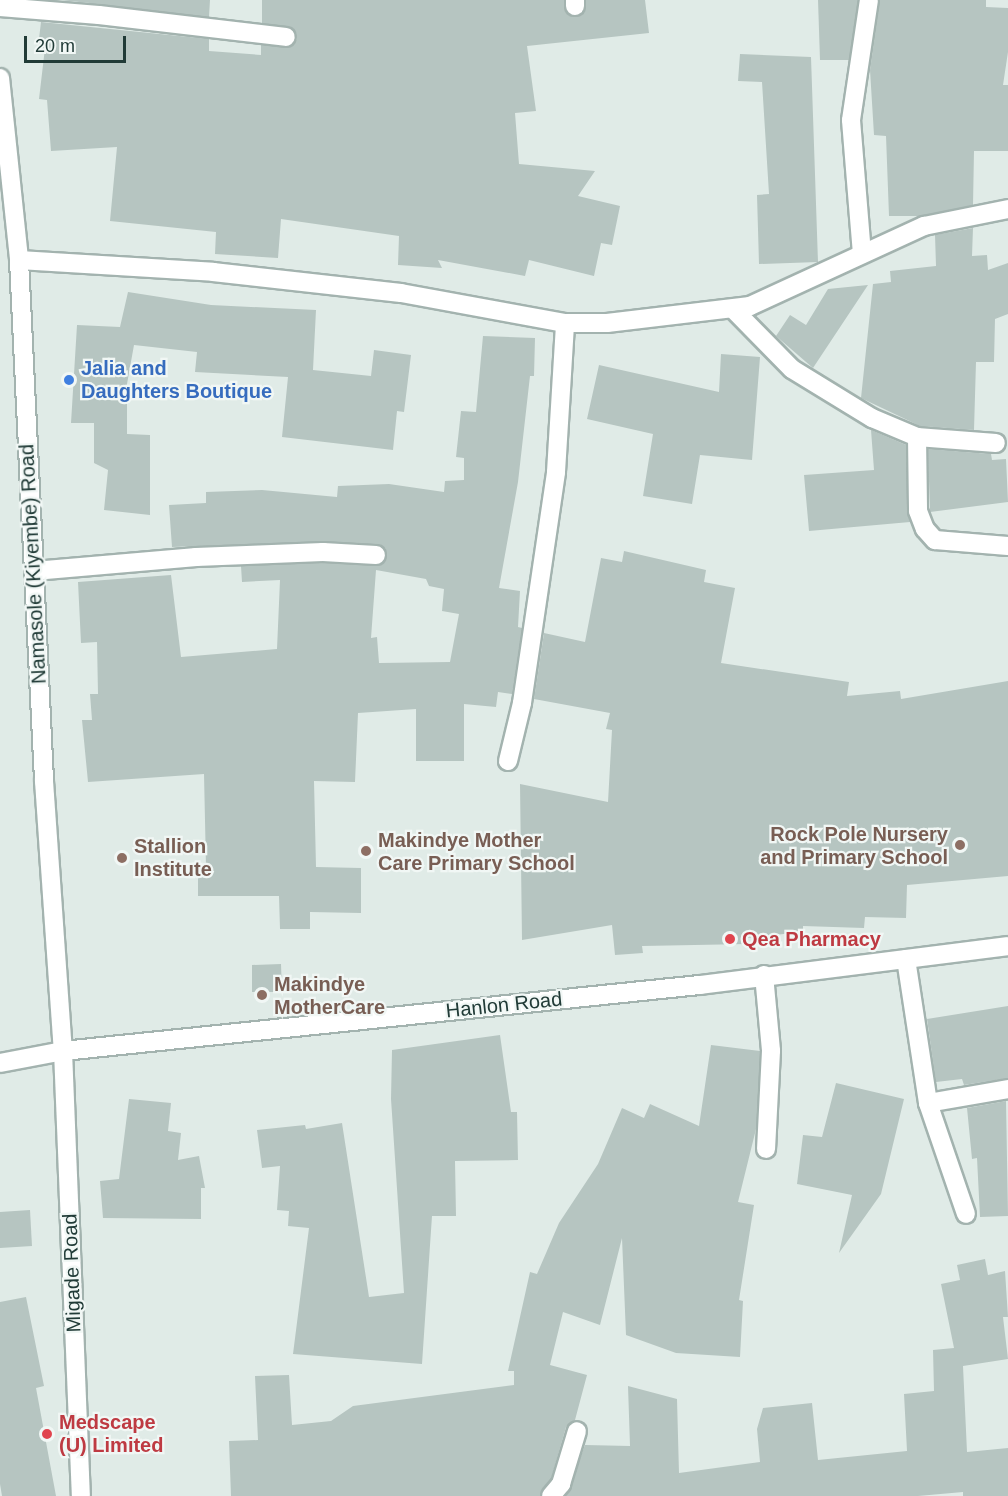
<!DOCTYPE html>
<html>
<head>
<meta charset="utf-8">
<style>
  body { margin:0 }
  #map { position:relative; width:1008px; height:1496px; overflow:hidden; background:#e0ebe7; font-family:Arial,sans-serif }
  div>[style] { position:absolute }
  .building>* { inset:0; background:#b6c5c1 }
  .roads { filter:drop-shadow(2px 0 #a3b3af) drop-shadow(-2px 0 #a3b3af) drop-shadow(0 2px #a3b3af) drop-shadow(0 -2px #a3b3af) }
  .minor>* { height:18px; margin:-9px; padding:0 9px; transform-origin:9px; border-radius:9px; background:#fff }
  .secondary>* { height:18px; margin:-9px; padding:0 9px; transform-origin:9px; border-radius:9px; background:#fff }
  .dots>* { width:16px; height:16px; translate:-50% -50%; box-sizing:border-box; border:3px solid #f1f7f5; border-radius:50% }
  span { translate:-50% -50%; white-space:nowrap; text-align:center; line-height:1.15; -webkit-text-stroke:4.5px #f1f7f5; paint-order:stroke }
  .shop-label { font-size:20px; color:#366cbe; font-weight:700 }
  .left { translate:0 -50%; text-align:left }
  .street-label { font-size:20px; color:#213b37 }
  .education-label { font-size:20px; color:#785e54; font-weight:700 }
  .right { translate:-100% -50%; text-align:right }
  .health-label { font-size:20px; color:#be3a42; font-weight:700 }
  .scale { position:absolute; left:24px; top:36px; width:102px; height:27px; box-sizing:border-box; border:3px solid #213b37; border-top:0; padding-left:8px; font-size:18px; line-height:21px; white-space:nowrap; color:#213b37; -webkit-text-stroke:4px #f1f7f5; paint-order:stroke }
</style>
</head>
<body>
<div id="map">
  <div class="building">
    <div style="clip-path:polygon(59px 0,210px 0,209px 17px,100px 4px)"></div>
    <div style="clip-path:polygon(262px 0,564px 0,566px 12px,574px 17px,584px 12px,586px 0,645px 0,649px 33px,527px 46px,536px 111px,515px 113px,519px 164px,595px 171px,578px 196px,620px 206px,612px 245px,601px 243px,594px 276px,529px 260px,525px 276px,438px 260px,442px 268px,398px 265px,399px 236px,281px 219px,278px 258px,215px 254px,216px 232px,110px 221px,117px 147px,51px 151px,47px 100px,39px 99px,45px 48px,38px 47px,41px 22px,209px 39px,209px 51px,261px 55px,261px 45px,291px 47px,297px 39px,293px 28px,262px 23px)"></div>
    <div style="clip-path:polygon(818px 0,858px 0,849px 60px,820px 60px)"></div>
    <div style="clip-path:polygon(880px 0,986px 0,986px 7px,1008px 8px,1008px 52px,1003px 85px,1008px 85px,1008px 151px,974px 151px,973px 205px,919px 216px,889px 216px,886px 136px,874px 135px,870px 70px)"></div>
    <div style="clip-path:polygon(740px 54px,811px 57px,818px 262px,759px 264px,757px 195px,769px 194px,762px 82px,738px 81px)"></div>
    <div style="clip-path:polygon(973px 228px,972px 256px,987px 255px,988px 270px,1008px 263px,1008px 314px,995px 319px,994px 362px,976px 362px,974px 430px,920px 426px,861px 398px,873px 284px,891px 282px,890px 271px,936px 266px,935px 235px)"></div>
    <div style="clip-path:polygon(868px 285px,813px 368px,776px 336px,790px 315px,806px 325px,828px 289px)"></div>
    <div style="clip-path:polygon(128px 292px,211px 305px,316px 310px,313px 370px,371px 376px,374px 350px,411px 355px,404px 412px,397px 411px,393px 450px,282px 437px,288px 377px,195px 372px,197px 352px,134px 345px,127px 384px,127px 434px,150px 435px,150px 515px,104px 510px,108px 470px,94px 463px,94px 423px,71px 423px,77px 325px,120px 327px)"></div>
    <div style="clip-path:polygon(evenodd,483px 336px,535px 338px,534px 376px,530px 376px,518px 482px,499px 588px,520px 591px,518px 627px,522px 628px,512px 694px,498px 692px,496px 707px,464px 704px,464px 761px,416px 761px,416px 709px,358px 713px,355px 782px,314px 781px,316px 867px,361px 868px,361px 913px,310px 912px,310px 929px,280px 929px,279px 896px,198px 896px,198px 867px,206px 867px,204px 774px,88px 782px,82px 720px,92px 720px,90px 694px,98px 694px,97px 642px,81px 643px,78px 582px,171px 575px,181px 657px,277px 649px,280px 580px,242px 582px,241px 566px,323px 563px,376px 566px,386px 561px,386px 549px,377px 544px,323px 541px,172px 547px,169px 505px,206px 503px,206px 492px,262px 490px,337px 497px,338px 486px,389px 484px,444px 492px,445px 481px,464px 480px,464px 458px,456px 457px,461px 411px,476px 412px,483px 336px,376px 570px,426px 579px,429px 586px,444px 589px,442px 611px,459px 614px,450px 662px,379px 663px,377px 637px,371px 638px,376px 570px)"></div>
    <div style="clip-path:polygon(721px 354px,760px 357px,752px 460px,700px 455px,692px 504px,643px 496px,653px 434px,587px 419px,599px 365px,719px 392px)"></div>
    <div style="clip-path:polygon(871px 430px,906px 445px,910px 522px,809px 531px,804px 475px,874px 470px)"></div>
    <div style="clip-path:polygon(928px 449px,991px 454px,992px 460px,1006px 459px,1008px 502px,930px 512px)"></div>
    <div style="clip-path:polygon(624px 551px,706px 570px,704px 582px,735px 588px,721px 663px,849px 682px,847px 696px,900px 691px,901px 699px,1008px 681px,1008px 876px,907px 885px,906px 918px,865px 917px,864px 928px,803px 926px,803px 932px,746px 938px,747px 944px,642px 946px,643px 953px,615px 955px,612px 925px,522px 940px,520px 784px,608px 802px,612px 730px,606px 729px,610px 713px,534px 699px,544px 633px,585px 642px,601px 558px,622px 562px)"></div>
    <div style="clip-path:polygon(281px 964px,282px 992px,252px 992px,252px 965px)"></div>
    <div style="clip-path:polygon(1008px 1006px,1008px 1078px,964px 1085px,962px 1079px,936px 1082px,927px 1019px)"></div>
    <div style="clip-path:polygon(500px 1035px,511px 1112px,517px 1112px,518px 1160px,455px 1161px,456px 1216px,432px 1216px,422px 1364px,293px 1354px,309px 1228px,288px 1226px,289px 1211px,277px 1210px,280px 1166px,262px 1168px,257px 1130px,305px 1125px,306px 1129px,342px 1123px,369px 1297px,404px 1293px,391px 1099px,392px 1050px)"></div>
    <div style="clip-path:polygon(711px 1045px,760px 1051px,756px 1129px,738px 1202px,754px 1205px,739px 1300px,743px 1301px,740px 1357px,676px 1353px,626px 1335px,622px 1238px,600px 1325px,563px 1312px,550px 1365px,587px 1375px,575px 1420px,566px 1427px,551px 1479px,540px 1496px,231px 1496px,229px 1441px,258px 1440px,255px 1376px,289px 1375px,292px 1425px,331px 1421px,353px 1406px,514px 1385px,514px 1371px,508px 1371px,530px 1272px,537px 1274px,559px 1223px,598px 1164px,622px 1108px,644px 1118px,650px 1104px,699px 1126px)"></div>
    <div style="clip-path:polygon(836px 1083px,904px 1099px,881px 1194px,839px 1253px,852px 1195px,797px 1184px,803px 1135px,822px 1137px)"></div>
    <div style="clip-path:polygon(129px 1099px,171px 1103px,168px 1131px,181px 1133px,178px 1160px,199px 1156px,205px 1188px,201px 1188px,201px 1219px,103px 1218px,100px 1181px,119px 1179px)"></div>
    <div style="clip-path:polygon(1006px 1101px,1008px 1216px,980px 1217px,977px 1158px,972px 1159px,967px 1108px)"></div>
    <div style="clip-path:polygon(30px 1210px,32px 1246px,0 1248px,0 1212px)"></div>
    <div style="clip-path:polygon(985px 1259px,988px 1275px,1005px 1271px,1008px 1317px,1003px 1317px,1008px 1359px,963px 1366px,967px 1452px,1008px 1448px,1008px 1496px,963px 1496px,963px 1492px,918px 1496px,566px 1496px,585px 1445px,630px 1446px,628px 1386px,677px 1399px,679px 1473px,760px 1462px,757px 1429px,763px 1408px,812px 1403px,818px 1460px,907px 1451px,904px 1394px,934px 1391px,933px 1350px,954px 1348px,941px 1284px,960px 1280px,957px 1265px)"></div>
    <div style="clip-path:polygon(26px 1297px,44px 1386px,36px 1388px,56px 1496px,2px 1496px,0 1484px,0 1302px)"></div>
  </div>
  <div class="roads">
    <div class="minor">
      <div style="left:575px;top:6px;width:6px;rotate:-90deg"></div>
      <div style="left:0;top:7px;width:99px;rotate:4.6deg"></div>
      <div style="left:99px;top:15px;width:188px;rotate:6.7deg"></div>
      <div style="left:862px;top:254px;width:134px;rotate:-94.7deg"></div>
      <div style="left:851px;top:120px;width:121px;rotate:-81.5deg"></div>
      <div style="left:19px;top:260px;width:194px;rotate:3.5deg"></div>
      <div style="left:213px;top:272px;width:189px;rotate:6.4deg"></div>
      <div style="left:401px;top:293px;width:167px;rotate:10.4deg"></div>
      <div style="left:565px;top:323px;width:42px"></div>
      <div style="left:607px;top:323px;width:144px;rotate:-6.8deg"></div>
      <div style="left:750px;top:306px;width:192px;rotate:-24.7deg"></div>
      <div style="left:924px;top:226px;width:86px;rotate:-11.4deg"></div>
      <div style="left:733px;top:309px;width:84px;rotate:45.5deg"></div>
      <div style="left:792px;top:369px;width:94px;rotate:31.5deg"></div>
      <div style="left:872px;top:418px;width:49px;rotate:22.9deg"></div>
      <div style="left:917px;top:437px;width:79px;rotate:4.3deg"></div>
      <div style="left:917px;top:437px;width:74px;rotate:89.2deg"></div>
      <div style="left:918px;top:511px;width:19px;rotate:69deg"></div>
      <div style="left:925px;top:529px;width:15px;rotate:48deg"></div>
      <div style="left:935px;top:540px;width:73px;rotate:4.7deg"></div>
      <div style="left:34px;top:571px;width:163px;rotate:-4.9deg"></div>
      <div style="left:196px;top:557px;width:127px;rotate:-2.3deg"></div>
      <div style="left:323px;top:552px;width:53px;rotate:3.2deg"></div>
      <div style="left:508px;top:761px;width:60px;rotate:-76.4deg"></div>
      <div style="left:522px;top:703px;width:233px;rotate:-81.6deg"></div>
      <div style="left:556px;top:472px;width:149px;rotate:-86.5deg"></div>
      <div style="left:906px;top:959px;width:146px;rotate:81.3deg"></div>
      <div style="left:928px;top:1103px;width:117px;rotate:71.1deg"></div>
      <div style="left:764px;top:975px;width:76px;rotate:84.7deg"></div>
      <div style="left:771px;top:1051px;width:98px;rotate:92.9deg"></div>
      <div style="left:63px;top:1051px;width:445px;rotate:87.7deg"></div>
      <div style="left:928px;top:1103px;width:81px;rotate:-9.9deg"></div>
      <div style="left:551px;top:1496px;width:16px;rotate:-50deg"></div>
      <div style="left:561px;top:1484px;width:55px;rotate:-73.2deg"></div>
    </div>
    <div class="secondary">
      <div style="left:0;top:78px;width:183px;rotate:84deg"></div>
      <div style="left:19px;top:260px;width:522px;rotate:87.25deg"></div>
      <div style="left:44px;top:781px;width:271px;rotate:86deg"></div>
      <div style="left:0;top:1063px;width:64px;rotate:-10.8deg"></div>
      <div style="left:63px;top:1051px;width:640px;rotate:-5.92deg"></div>
      <div style="left:700px;top:985px;width:310px;rotate:-7.2deg"></div>
    </div>
  </div>
  <div class="dots">
    <div style="left:69px;top:380px;background:#3f7fe0"></div>
    <div style="left:960px;top:845px;background:#8d6e63"></div>
    <div style="left:366px;top:851px;background:#8d6e63"></div>
    <div style="left:122px;top:858px;background:#8d6e63"></div>
    <div style="left:730px;top:939px;background:#e0444e"></div>
    <div style="left:262px;top:995px;background:#8d6e63"></div>
    <div style="left:47px;top:1434px;background:#e0444e"></div>
  </div>
  <div class="shop-label">
    <span class="left" style="left:81px;top:380px">Jalia and<br>Daughters Boutique</span>
  </div>
  <div class="street-label">
    <span style="left:33px;top:564px;rotate:-93deg">Namasole (Kiyembe) Road</span>
    <span style="left:504px;top:1005px;rotate:-6deg">Hanlon Road</span>
    <span style="left:72px;top:1273px;rotate:-92deg">Migade Road</span>
  </div>
  <div class="education-label">
    <span class="right" style="left:948px;top:846px">Rock Pole Nursery<br>and Primary School</span>
    <span class="left" style="left:378px;top:852px">Makindye Mother<br>Care Primary School</span>
    <span class="left" style="left:134px;top:858px">Stallion<br>Institute</span>
    <span class="left" style="left:274px;top:996px">Makindye<br>MotherCare</span>
  </div>
  <div class="health-label">
    <span class="left" style="left:742px;top:939px">Qea Pharmacy</span>
    <span class="left" style="left:59px;top:1434px">Medscape<br>(U) Limited</span>
  </div>
  <div class="scale">20 m</div>
</div>
</body>
</html>
